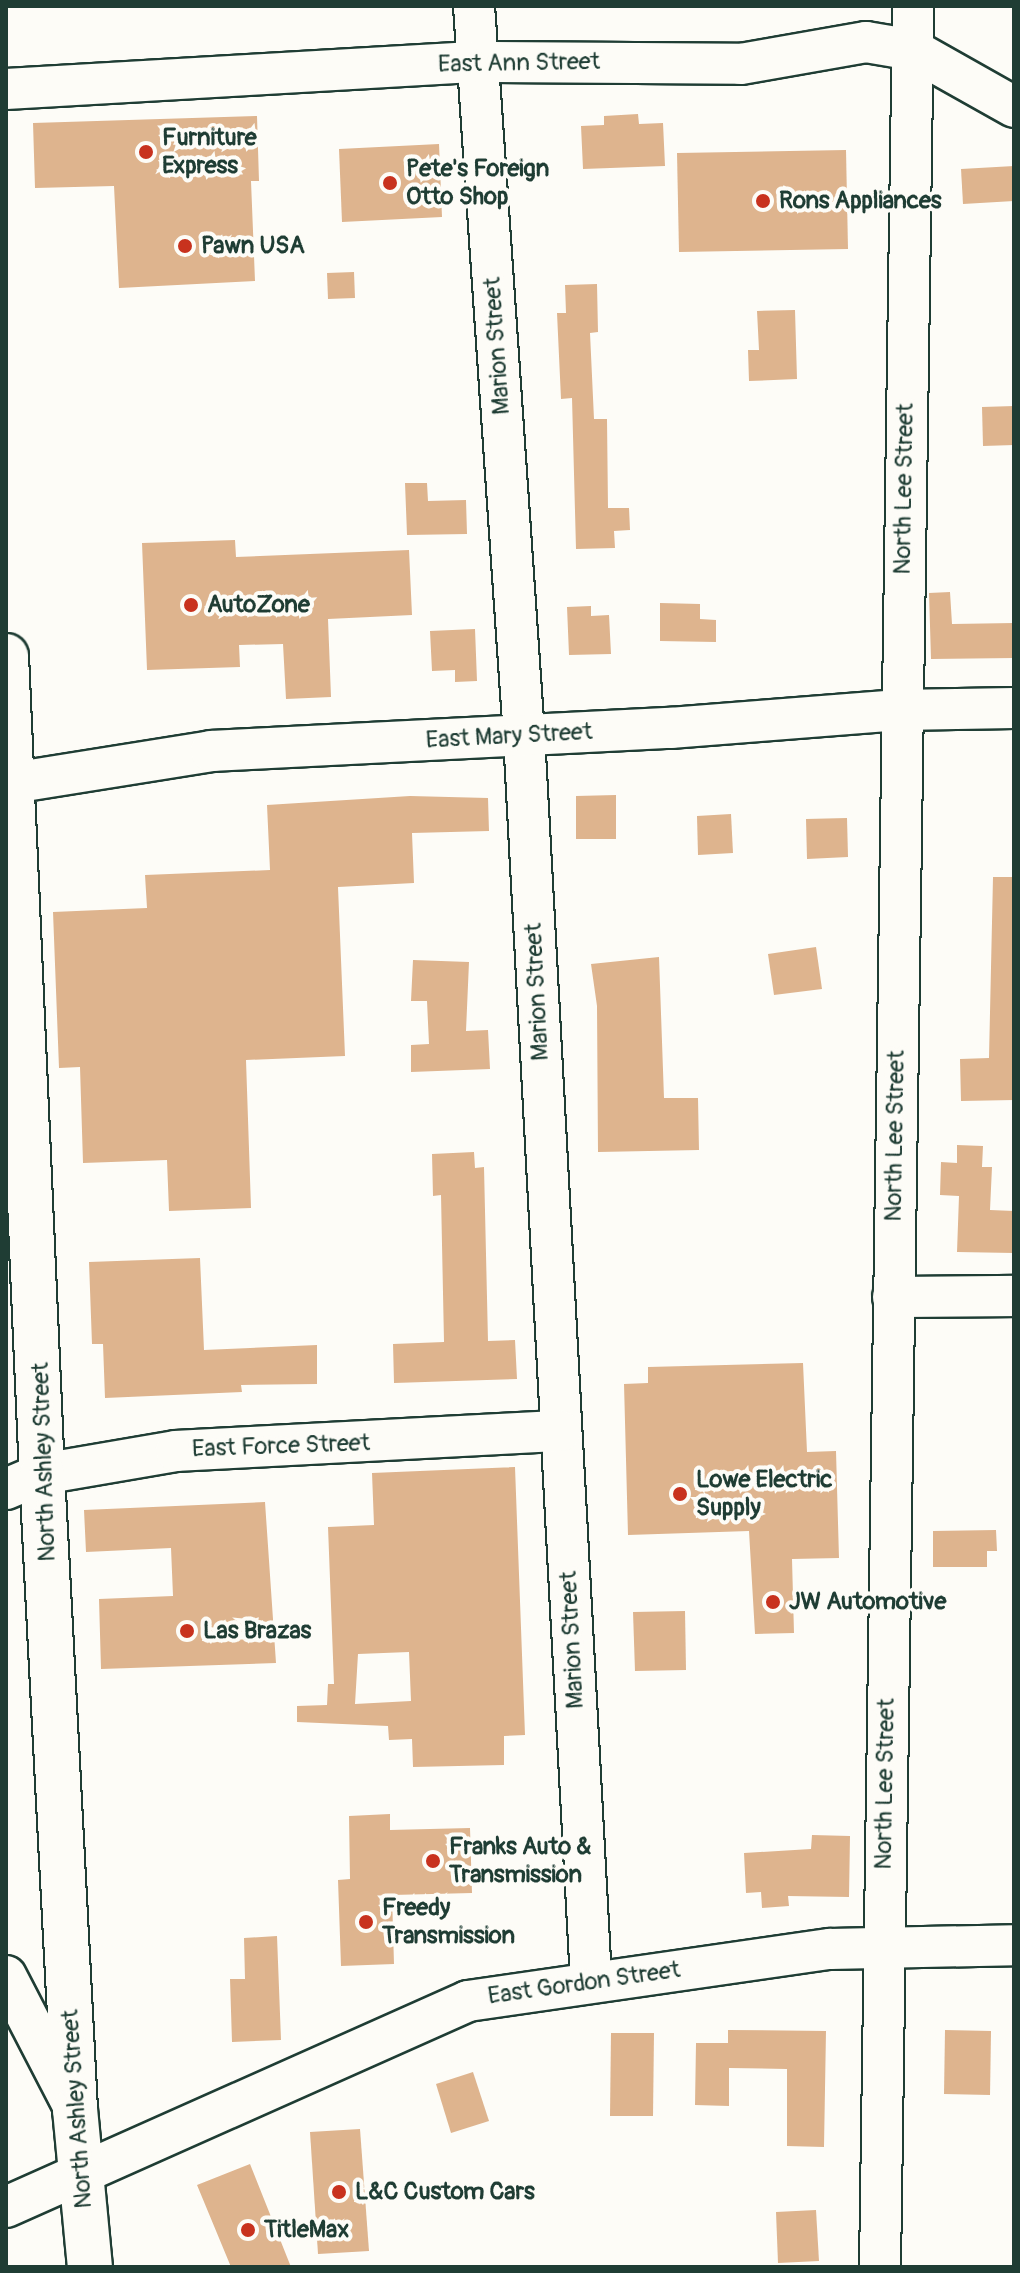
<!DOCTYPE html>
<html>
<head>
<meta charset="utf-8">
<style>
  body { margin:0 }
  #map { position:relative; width:1020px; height:2273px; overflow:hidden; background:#fdfcf7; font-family:Pangolin,sans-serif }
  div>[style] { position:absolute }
  .building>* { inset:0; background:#deb48e }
  .roads { filter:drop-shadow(2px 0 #1f3d34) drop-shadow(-2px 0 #1f3d34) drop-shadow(0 2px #1f3d34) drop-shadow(0 -2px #1f3d34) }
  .minor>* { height:40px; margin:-20px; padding:0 20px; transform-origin:20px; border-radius:20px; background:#fdfcf7 }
  .major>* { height:44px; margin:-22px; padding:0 22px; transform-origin:22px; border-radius:22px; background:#fdfcf7 }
  .dots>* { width:22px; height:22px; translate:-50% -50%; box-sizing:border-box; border:4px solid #fdfcf7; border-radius:50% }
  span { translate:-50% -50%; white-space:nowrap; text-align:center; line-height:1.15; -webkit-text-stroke:8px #fdfcf7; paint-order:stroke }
  .street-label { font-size:24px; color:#1f3d34 }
  .poi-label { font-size:24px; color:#1f3d34; font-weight:700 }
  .left { translate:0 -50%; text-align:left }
  .frame { position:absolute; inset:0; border:8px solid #1f3d34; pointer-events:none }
</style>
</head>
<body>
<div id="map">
  <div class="building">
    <div style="clip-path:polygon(638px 114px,639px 124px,663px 123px,665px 166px,583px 169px,581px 126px,604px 125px,604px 116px)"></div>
    <div style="clip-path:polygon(257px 116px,259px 181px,251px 181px,255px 281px,119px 288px,114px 186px,35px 188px,33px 123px)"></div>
    <div style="clip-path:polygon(439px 144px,442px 217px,342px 222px,339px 149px)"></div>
    <div style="clip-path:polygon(846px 150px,848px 249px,679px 252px,677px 153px)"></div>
    <div style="clip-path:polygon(1014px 166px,1014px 201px,963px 204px,961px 169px)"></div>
    <div style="clip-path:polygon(354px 272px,355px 298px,328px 299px,327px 273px)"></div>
    <div style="clip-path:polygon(597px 284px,598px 332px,590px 333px,594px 419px,607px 419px,608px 508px,629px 508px,630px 530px,614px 531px,615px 548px,576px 549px,572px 398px,561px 399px,557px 313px,566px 313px,565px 285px)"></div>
    <div style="clip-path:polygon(795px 310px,797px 379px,749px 381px,748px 350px,759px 350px,757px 311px)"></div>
    <div style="clip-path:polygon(1014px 406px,1014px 445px,983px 446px,982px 407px)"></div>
    <div style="clip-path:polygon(405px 483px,427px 483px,428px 501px,466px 500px,467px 534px,407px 535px)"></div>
    <div style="clip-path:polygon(235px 540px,236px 557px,409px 550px,412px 615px,328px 619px,331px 697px,286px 699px,283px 644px,239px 645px,240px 667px,147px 670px,142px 543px)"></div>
    <div style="clip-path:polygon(950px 592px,952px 624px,1014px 623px,1014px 658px,931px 659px,929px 593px)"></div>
    <div style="clip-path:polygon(660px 603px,700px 604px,700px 619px,716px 620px,716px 642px,660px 641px)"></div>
    <div style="clip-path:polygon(591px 606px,591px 616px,609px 615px,611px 654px,569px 655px,567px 607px)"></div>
    <div style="clip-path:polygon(475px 629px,477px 681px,455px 682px,455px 670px,432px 671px,430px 631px)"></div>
    <div style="clip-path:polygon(616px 795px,616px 839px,576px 839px,576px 796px)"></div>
    <div style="clip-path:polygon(410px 796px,488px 798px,489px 831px,412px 833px,414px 883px,338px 887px,345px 1056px,246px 1060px,251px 1208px,169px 1211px,167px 1160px,83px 1163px,80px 1067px,59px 1068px,53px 912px,147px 908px,145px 875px,270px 870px,267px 805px)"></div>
    <div style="clip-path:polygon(731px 814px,733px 853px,698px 855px,697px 816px)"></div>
    <div style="clip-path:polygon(847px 818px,848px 857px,807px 859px,806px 819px)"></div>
    <div style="clip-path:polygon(993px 877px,1014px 877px,1014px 1100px,961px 1101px,960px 1059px,989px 1058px)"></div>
    <div style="clip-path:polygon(816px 947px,822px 989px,774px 995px,768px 954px)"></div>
    <div style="clip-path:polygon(659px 957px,664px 1098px,698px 1098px,699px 1150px,598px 1152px,597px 1006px,591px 964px)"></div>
    <div style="clip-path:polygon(413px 960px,469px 962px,466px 1031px,488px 1030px,490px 1069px,411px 1072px,411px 1045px,429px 1044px,427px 1001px,411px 1001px)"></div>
    <div style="clip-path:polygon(957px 1145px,983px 1146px,982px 1167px,992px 1167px,990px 1210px,1014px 1211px,1014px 1253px,957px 1252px,959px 1196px,940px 1195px,941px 1162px,957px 1163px)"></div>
    <div style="clip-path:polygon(474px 1152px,475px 1168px,484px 1167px,488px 1341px,515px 1340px,517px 1379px,394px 1383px,393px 1344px,444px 1342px,441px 1195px,433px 1196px,432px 1154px)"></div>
    <div style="clip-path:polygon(200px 1258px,204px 1350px,317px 1345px,317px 1384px,241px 1385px,242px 1392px,105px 1398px,103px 1344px,92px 1344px,89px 1262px)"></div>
    <div style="clip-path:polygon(803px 1363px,807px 1452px,836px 1451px,839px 1558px,792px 1559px,794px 1633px,755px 1634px,749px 1531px,628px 1535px,624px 1384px,648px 1383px,648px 1367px)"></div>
    <div style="clip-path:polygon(evenodd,515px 1467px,525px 1735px,504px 1736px,504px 1765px,413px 1767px,412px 1739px,389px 1740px,388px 1726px,297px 1722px,297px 1706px,327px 1705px,328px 1684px,334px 1684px,328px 1527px,374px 1525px,372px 1473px,515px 1467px,409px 1652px,411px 1701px,355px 1704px,358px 1654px,409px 1652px)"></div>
    <div style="clip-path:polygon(265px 1502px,276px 1663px,101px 1669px,99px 1599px,173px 1596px,171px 1548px,86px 1552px,84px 1510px)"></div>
    <div style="clip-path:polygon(996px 1530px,997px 1551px,987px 1551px,987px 1567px,933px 1567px,933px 1531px)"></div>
    <div style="clip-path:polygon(685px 1611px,686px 1670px,635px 1671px,633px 1612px)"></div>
    <div style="clip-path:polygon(390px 1814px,390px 1830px,470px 1828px,472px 1893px,392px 1895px,394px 1964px,341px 1966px,338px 1880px,350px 1879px,349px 1816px)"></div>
    <div style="clip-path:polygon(812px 1835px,850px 1836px,849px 1897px,788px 1896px,789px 1906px,762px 1908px,761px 1892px,746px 1893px,744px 1853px,811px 1849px)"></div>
    <div style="clip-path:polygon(277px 1936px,281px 2040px,232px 2042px,230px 1979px,245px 1979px,244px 1938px)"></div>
    <div style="clip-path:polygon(728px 2030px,826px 2031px,824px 2147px,787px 2146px,787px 2069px,729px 2068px,729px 2106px,695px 2105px,696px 2043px,728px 2043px)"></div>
    <div style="clip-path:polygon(945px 2030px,991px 2031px,990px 2095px,944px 2094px)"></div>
    <div style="clip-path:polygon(611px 2033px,654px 2033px,653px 2116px,610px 2116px)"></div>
    <div style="clip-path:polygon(473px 2072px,489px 2121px,451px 2133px,436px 2084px)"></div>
    <div style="clip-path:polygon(360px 2129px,369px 2251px,318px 2254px,310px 2132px)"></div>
    <div style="clip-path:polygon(250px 2164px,287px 2257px,291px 2267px,231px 2267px,197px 2185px)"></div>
    <div style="clip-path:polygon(816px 2210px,819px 2261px,778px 2263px,776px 2212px)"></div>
  </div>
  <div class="roads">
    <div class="minor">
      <div style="left:474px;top:6px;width:731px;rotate:86.08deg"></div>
      <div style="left:524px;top:735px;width:1247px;rotate:86.92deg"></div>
      <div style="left:6px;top:89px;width:472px;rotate:-3.3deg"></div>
      <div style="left:477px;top:62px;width:264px;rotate:0.4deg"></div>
      <div style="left:741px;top:64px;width:127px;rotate:-10deg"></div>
      <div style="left:866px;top:42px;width:48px;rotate:9.7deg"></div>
      <div style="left:913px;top:50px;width:116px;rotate:29.4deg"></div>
      <div style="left:6px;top:784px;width:208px;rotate:-9.1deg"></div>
      <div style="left:211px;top:751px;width:460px;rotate:-2.9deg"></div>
      <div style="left:670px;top:728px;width:230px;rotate:-4.5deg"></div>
      <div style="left:899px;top:710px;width:115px;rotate:-1deg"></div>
      <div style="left:893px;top:1297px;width:121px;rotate:-0.5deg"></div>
      <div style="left:6px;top:1489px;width:39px;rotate:-23deg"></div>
      <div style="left:42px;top:1474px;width:136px;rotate:-9.7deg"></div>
      <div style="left:176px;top:1451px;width:385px;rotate:-3deg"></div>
      <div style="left:6px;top:1976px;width:150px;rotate:62.6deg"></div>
      <div style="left:6px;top:2207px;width:506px;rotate:-24.03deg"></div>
      <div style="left:468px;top:2001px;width:366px;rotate:-8.2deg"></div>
      <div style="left:830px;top:1949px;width:184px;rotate:-1.2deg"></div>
      <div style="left:880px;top:2267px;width:2261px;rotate:-89.16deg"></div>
    </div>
    <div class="major">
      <div style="left:6px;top:656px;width:819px;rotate:87.48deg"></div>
      <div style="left:42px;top:1474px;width:636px;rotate:87.03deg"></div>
      <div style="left:75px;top:2109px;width:159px;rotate:84.6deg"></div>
    </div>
  </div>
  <div class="dots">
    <div style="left:146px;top:152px;background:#c8321e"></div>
    <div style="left:390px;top:183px;background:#c8321e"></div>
    <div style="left:763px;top:201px;background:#c8321e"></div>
    <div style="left:185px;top:246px;background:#c8321e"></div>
    <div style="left:191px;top:605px;background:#c8321e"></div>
    <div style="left:680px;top:1494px;background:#c8321e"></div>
    <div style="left:773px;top:1602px;background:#c8321e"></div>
    <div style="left:187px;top:1631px;background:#c8321e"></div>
    <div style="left:433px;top:1861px;background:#c8321e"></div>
    <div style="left:366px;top:1922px;background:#c8321e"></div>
    <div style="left:339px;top:2192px;background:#c8321e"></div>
    <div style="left:248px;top:2230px;background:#c8321e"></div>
  </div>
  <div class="street-label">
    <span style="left:519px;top:63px;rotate:-1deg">East Ann Street</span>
    <span style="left:497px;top:346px;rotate:-94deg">Marion Street</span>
    <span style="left:904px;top:489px;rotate:-89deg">North Lee Street</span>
    <span style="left:509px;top:736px;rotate:-3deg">East Mary Street</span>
    <span style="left:537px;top:992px;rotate:-93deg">Marion Street</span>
    <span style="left:895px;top:1136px;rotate:-89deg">North Lee Street</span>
    <span style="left:281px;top:1446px;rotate:-2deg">East Force Street</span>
    <span style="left:44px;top:1462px;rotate:-92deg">North Ashley Street</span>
    <span style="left:572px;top:1640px;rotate:-93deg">Marion Street</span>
    <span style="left:885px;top:1784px;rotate:-89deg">North Lee Street</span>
    <span style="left:584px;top:1983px;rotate:-8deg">East Gordon Street</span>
    <span style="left:77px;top:2109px;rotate:-94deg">North Ashley Street</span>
  </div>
  <div class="poi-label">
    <span class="left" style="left:162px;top:152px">Furniture<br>Express</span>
    <span class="left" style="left:406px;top:183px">Pete's Foreign<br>Otto Shop</span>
    <span class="left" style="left:779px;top:201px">Rons Appliances</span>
    <span class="left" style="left:201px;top:246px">Pawn USA</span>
    <span class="left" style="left:207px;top:605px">AutoZone</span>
    <span class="left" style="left:696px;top:1494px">Lowe Electric<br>Supply</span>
    <span class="left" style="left:789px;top:1602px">JW Automotive</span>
    <span class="left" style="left:203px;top:1631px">Las Brazas</span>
    <span class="left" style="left:449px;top:1861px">Franks Auto &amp;<br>Transmission</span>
    <span class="left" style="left:382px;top:1922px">Freedy<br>Transmission</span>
    <span class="left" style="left:355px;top:2192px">L&amp;C Custom Cars</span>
    <span class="left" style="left:264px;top:2230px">TitleMax</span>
  </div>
  <div class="frame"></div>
</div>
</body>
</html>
